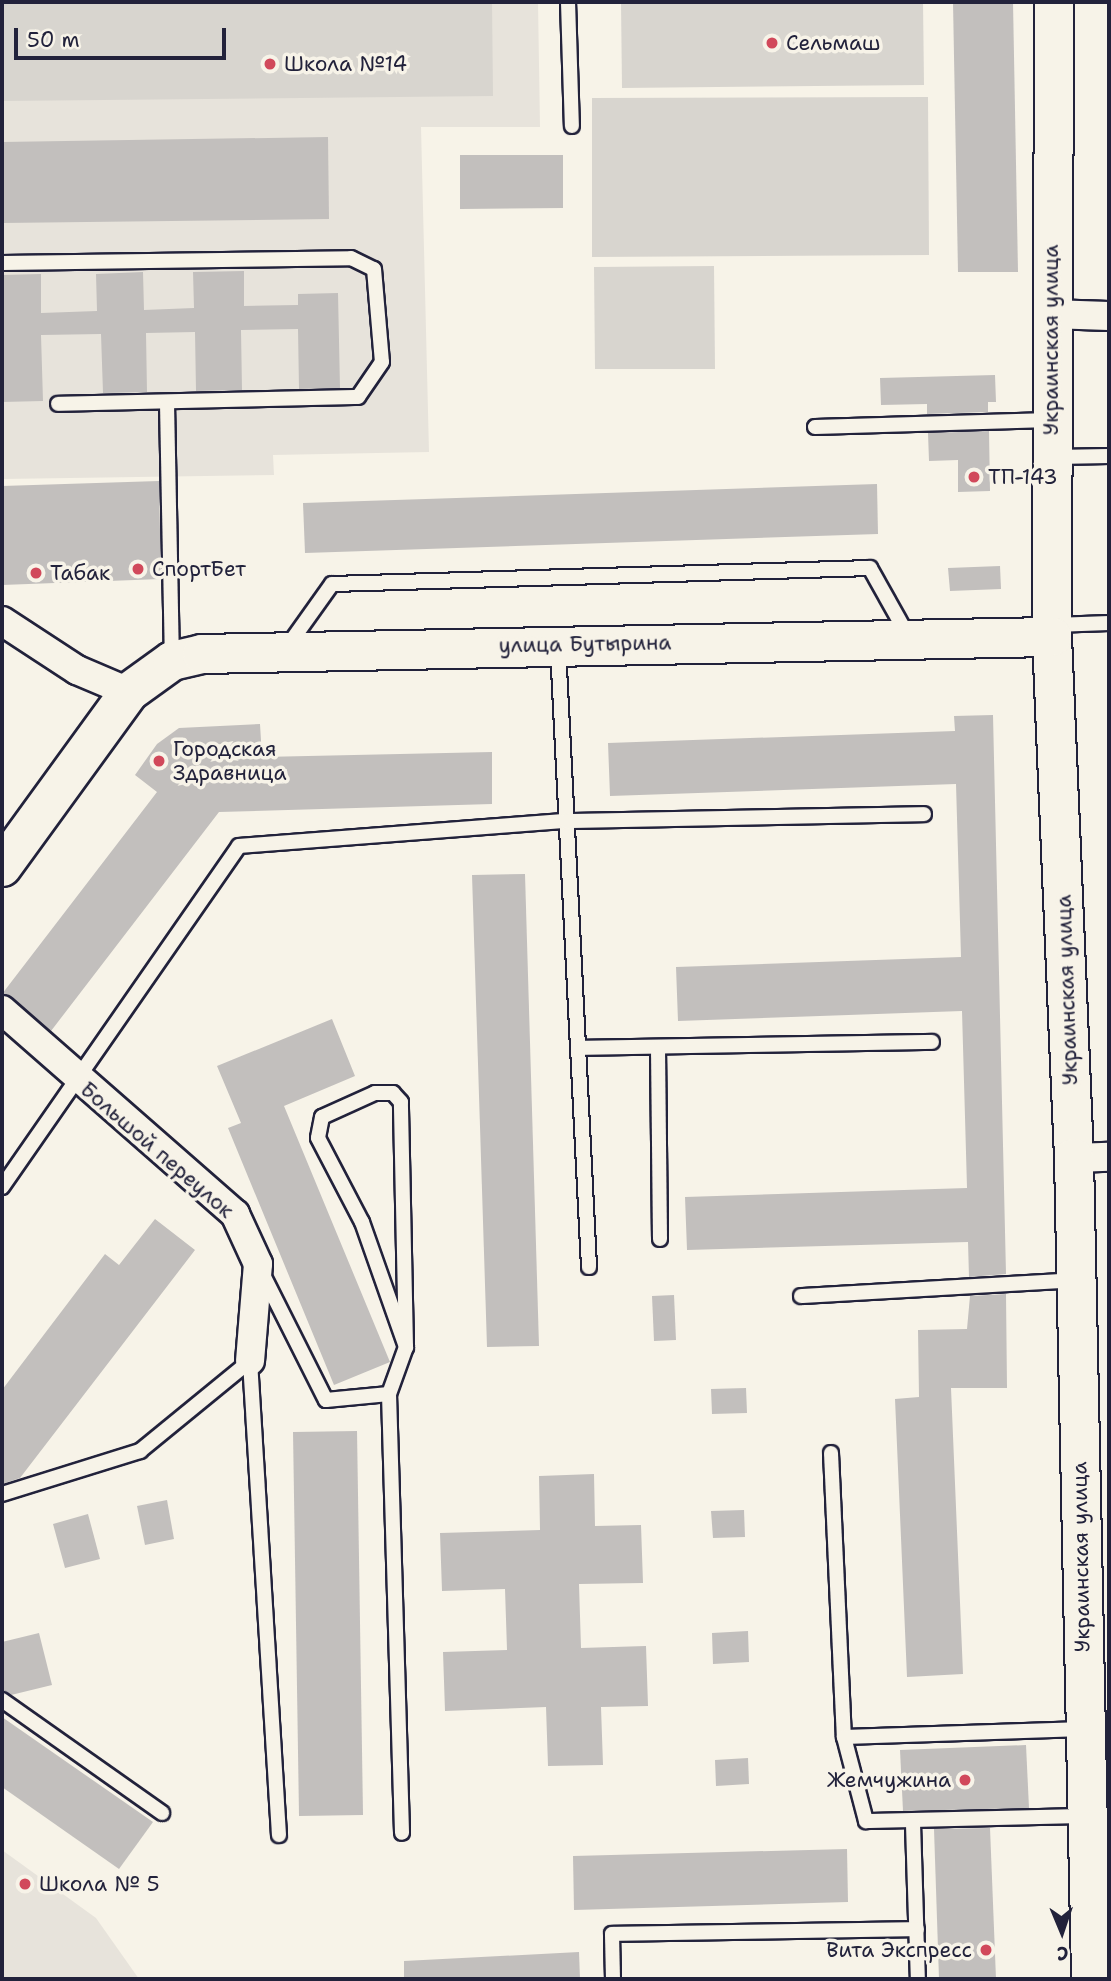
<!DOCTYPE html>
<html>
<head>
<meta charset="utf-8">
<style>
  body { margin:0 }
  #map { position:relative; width:1111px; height:1981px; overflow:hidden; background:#f7f3e8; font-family:"Shantell Sans",sans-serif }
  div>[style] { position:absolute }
  .built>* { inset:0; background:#e7e3db }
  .green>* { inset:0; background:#d8d5cf }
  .building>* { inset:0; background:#c2bfbd }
  .roads { filter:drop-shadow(2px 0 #22223b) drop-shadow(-2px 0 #22223b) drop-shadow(0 2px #22223b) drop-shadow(0 -2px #22223b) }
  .lane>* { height:14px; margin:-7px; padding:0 7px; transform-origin:7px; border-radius:7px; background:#f7f3e8 }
  .street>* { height:28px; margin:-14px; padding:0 14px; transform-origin:14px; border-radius:14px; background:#f7f3e8 }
  .secondary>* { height:38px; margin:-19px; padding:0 19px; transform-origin:19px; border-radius:19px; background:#f7f3e8 }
  .dots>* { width:19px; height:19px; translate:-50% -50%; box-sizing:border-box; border:4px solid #f7f3e8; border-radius:50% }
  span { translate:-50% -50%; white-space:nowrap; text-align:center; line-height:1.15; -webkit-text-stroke:7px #f7f3e8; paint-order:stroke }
  .poi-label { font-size:21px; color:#22223b }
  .left { translate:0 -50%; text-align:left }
  .right { translate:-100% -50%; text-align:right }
  .street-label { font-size:21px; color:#22223b }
  .frame { position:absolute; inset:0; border:4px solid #22223b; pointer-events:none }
  .north { position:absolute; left:1027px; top:1897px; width:70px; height:70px; -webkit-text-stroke:5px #f7f3e8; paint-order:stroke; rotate:178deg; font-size:19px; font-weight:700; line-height:28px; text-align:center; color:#22223b }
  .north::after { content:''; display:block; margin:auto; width:24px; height:32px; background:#22223b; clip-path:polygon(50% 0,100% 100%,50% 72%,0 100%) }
  .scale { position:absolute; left:14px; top:28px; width:212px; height:32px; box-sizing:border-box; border:4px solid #22223b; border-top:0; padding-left:9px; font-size:21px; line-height:24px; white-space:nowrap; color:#22223b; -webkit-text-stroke:5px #f7f3e8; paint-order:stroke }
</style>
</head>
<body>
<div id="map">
  <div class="built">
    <div style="clip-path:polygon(2px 2px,538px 2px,540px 127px,421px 127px,429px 452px,273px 455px,274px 475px,2px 479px)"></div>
    <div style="clip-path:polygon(2px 1850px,96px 1918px,139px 1979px,2px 1979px)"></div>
  </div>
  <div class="green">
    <div style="clip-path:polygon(2px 2px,492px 2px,493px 96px,2px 101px)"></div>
    <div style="clip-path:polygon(621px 2px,923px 2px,924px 85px,622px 88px)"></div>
    <div style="clip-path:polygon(928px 97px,929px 255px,592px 257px,592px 98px)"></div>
    <div style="clip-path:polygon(714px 266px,715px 369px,595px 369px,594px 267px)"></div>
  </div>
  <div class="building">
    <div style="clip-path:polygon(953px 2px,1013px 2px,1018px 272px,958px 272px)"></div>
    <div style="clip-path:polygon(328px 137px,329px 219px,2px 223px,2px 142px)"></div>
    <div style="clip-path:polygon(460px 155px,563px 155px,563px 208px,460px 209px)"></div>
    <div style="clip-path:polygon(244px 271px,244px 306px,298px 305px,298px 294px,338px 293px,340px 388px,299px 389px,298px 329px,241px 330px,242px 390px,196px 391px,195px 332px,146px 333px,147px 392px,103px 393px,101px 334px,41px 335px,43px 401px,2px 402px,2px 275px,41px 274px,41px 313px,97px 311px,96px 274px,143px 272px,144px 310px,194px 308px,193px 272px)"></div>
    <div style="clip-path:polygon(995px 375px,996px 402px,988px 402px,988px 412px,927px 414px,927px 404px,881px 405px,880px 378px)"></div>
    <div style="clip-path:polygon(989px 431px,990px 491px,958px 492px,958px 460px,929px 461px,928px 433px)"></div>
    <div style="clip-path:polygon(159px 481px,161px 579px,2px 585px,2px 486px)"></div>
    <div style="clip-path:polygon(877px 484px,878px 534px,305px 553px,303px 503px)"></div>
    <div style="clip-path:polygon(1000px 566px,1001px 589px,950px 591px,948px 568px)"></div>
    <div style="clip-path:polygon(993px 715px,1006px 1274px,969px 1277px,968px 1242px,687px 1250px,685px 1197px,967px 1188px,962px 1011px,678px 1021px,676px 967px,961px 957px,956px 784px,610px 796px,608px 743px,955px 731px,954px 716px)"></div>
    <div style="clip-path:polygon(260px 724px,262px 757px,492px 752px,492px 804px,219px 812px,51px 1031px,2px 994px,157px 792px,135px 775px,157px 744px,179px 728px)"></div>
    <div style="clip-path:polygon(525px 874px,539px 1346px,487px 1347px,472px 875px)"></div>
    <div style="clip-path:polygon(332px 1019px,355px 1076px,284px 1106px,390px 1362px,334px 1385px,228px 1128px,241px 1123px,217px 1066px)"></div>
    <div style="clip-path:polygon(155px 1219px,195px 1250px,20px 1478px,2px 1484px,2px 1390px,105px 1254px,119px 1265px)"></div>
    <div style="clip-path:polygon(1006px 1294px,1007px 1388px,951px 1388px,963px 1674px,907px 1677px,895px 1399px,919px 1397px,918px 1330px,967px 1329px,970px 1296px)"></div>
    <div style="clip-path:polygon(674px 1295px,676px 1340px,654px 1341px,652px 1296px)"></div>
    <div style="clip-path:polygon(746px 1388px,747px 1413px,712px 1414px,711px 1389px)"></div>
    <div style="clip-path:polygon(357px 1431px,363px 1815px,299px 1816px,293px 1432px)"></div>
    <div style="clip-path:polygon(594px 1474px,595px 1526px,641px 1525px,643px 1583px,579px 1584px,581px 1648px,646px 1646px,648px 1706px,601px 1707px,603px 1765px,548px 1766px,546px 1707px,445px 1711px,443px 1652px,507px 1650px,505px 1589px,442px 1591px,440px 1533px,540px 1530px,539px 1476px)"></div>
    <div style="clip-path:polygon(167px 1500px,174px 1539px,145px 1545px,137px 1506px)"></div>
    <div style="clip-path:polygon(744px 1510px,745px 1537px,713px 1538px,711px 1511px)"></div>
    <div style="clip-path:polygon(88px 1514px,100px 1559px,65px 1568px,53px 1524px)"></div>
    <div style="clip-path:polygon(748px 1631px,749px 1662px,713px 1664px,712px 1633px)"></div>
    <div style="clip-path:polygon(39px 1633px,52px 1685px,11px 1695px,2px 1691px,2px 1642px)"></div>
    <div style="clip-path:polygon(2px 1717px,153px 1822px,119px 1869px,2px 1787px)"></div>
    <div style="clip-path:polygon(1026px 1745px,1029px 1808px,903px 1811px,900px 1750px)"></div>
    <div style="clip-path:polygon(748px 1758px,749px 1784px,716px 1786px,715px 1760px)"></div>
    <div style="clip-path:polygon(990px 1828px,996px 1979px,939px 1979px,934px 1829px)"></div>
    <div style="clip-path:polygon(847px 1849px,848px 1902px,574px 1910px,573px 1856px)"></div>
    <div style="clip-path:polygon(579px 1952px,580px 1979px,404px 1979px,404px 1961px)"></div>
  </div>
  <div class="roads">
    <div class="lane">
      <div style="left:568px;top:2px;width:124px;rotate:88.2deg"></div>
      <div style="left:2px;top:263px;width:349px;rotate:-0.8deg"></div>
      <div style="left:351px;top:258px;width:25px;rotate:26deg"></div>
      <div style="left:374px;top:269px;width:93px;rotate:85.1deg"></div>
      <div style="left:382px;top:362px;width:42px;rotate:124.4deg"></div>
      <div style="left:358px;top:397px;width:300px;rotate:178.7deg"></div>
      <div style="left:167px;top:403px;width:257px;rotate:88.9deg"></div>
      <div style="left:815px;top:427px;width:235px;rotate:-1.7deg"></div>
      <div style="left:1055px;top:457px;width:54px;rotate:-1.1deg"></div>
      <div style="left:1054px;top:625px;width:55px;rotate:-2.1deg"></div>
      <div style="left:287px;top:647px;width:77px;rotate:-54.5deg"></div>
      <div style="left:332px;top:584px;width:538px;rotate:-1.7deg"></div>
      <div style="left:870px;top:568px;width:78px;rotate:60.8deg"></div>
      <div style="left:558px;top:648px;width:620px;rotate:87.13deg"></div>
      <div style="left:580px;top:1048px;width:352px;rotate:-1deg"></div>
      <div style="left:658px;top:1048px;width:191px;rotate:89.4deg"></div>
      <div style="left:2px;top:1187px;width:415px;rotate:-55.2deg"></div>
      <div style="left:239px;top:846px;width:328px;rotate:-4.4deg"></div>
      <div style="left:566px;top:821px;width:358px;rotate:-1.1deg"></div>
      <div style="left:263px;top:1275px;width:140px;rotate:63.3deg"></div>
      <div style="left:326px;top:1400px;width:63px;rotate:-5.4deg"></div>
      <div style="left:389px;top:1394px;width:439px;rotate:88.3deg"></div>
      <div style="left:801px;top:1296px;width:275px;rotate:-3.3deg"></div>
      <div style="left:250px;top:1361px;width:475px;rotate:86.5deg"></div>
      <div style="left:389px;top:1394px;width:50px;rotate:-70.1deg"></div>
      <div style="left:406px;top:1347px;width:245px;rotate:-91.2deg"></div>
      <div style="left:401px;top:1102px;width:12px;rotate:-132deg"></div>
      <div style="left:393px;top:1093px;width:18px;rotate:180deg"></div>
      <div style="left:375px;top:1093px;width:58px;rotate:155.6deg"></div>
      <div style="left:322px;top:1117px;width:21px;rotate:101deg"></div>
      <div style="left:318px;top:1138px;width:95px;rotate:62.4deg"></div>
      <div style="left:362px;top:1222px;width:133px;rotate:70.6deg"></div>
      <div style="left:831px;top:1453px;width:284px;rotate:87.4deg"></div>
      <div style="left:844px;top:1737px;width:240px;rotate:-1.9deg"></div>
      <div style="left:2px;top:1494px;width:145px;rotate:-17.3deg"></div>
      <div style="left:140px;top:1451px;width:142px;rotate:-39.3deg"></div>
      <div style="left:2px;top:1700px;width:196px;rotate:35.2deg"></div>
      <div style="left:844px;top:1737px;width:87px;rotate:75.3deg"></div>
      <div style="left:866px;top:1821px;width:219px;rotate:-1.3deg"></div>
      <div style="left:913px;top:1824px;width:155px;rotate:88.2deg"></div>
      <div style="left:613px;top:1979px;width:45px;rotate:-91.3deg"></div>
      <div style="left:612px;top:1934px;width:305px;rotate:-0.9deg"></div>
    </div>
    <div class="street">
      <div style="left:1050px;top:314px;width:59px;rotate:1.9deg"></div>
      <div style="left:2px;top:621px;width:90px;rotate:33.2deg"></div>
      <div style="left:77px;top:670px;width:56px;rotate:22.9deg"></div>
      <div style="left:2px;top:1010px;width:310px;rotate:41.2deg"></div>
      <div style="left:235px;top:1214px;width:55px;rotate:65.3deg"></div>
      <div style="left:258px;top:1264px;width:97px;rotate:94.7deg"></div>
      <div style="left:1074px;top:1158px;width:35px;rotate:-2deg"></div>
    </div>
    <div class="secondary">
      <div style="left:1054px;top:2px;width:635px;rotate:90.18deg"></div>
      <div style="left:1052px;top:637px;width:521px;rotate:87.58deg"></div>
      <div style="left:1074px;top:1158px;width:821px;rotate:88.81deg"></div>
      <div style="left:2px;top:867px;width:216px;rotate:-54deg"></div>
      <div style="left:129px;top:692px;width:53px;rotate:-35.8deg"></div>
      <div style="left:172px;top:661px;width:31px;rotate:-13deg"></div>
      <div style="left:202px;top:654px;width:850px;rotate:-1.15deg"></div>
    </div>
  </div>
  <div class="dots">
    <div style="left:772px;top:43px;background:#d1495b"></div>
    <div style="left:270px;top:64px;background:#d1495b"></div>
    <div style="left:974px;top:477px;background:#d1495b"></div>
    <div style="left:138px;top:569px;background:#d1495b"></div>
    <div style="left:36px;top:573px;background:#d1495b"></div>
    <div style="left:159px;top:761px;background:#d1495b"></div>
    <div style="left:965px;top:1780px;background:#d1495b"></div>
    <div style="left:25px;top:1884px;background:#d1495b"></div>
    <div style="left:986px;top:1950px;background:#d1495b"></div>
  </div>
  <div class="poi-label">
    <span class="left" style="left:786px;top:43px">Сельмаш</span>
    <span class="left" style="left:284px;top:64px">Школа №14</span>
    <span class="left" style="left:988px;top:477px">ТП-143</span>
    <span class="left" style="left:152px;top:569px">СпортБет</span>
    <span class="left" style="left:50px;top:573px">Табак</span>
    <span class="left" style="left:173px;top:761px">Городская<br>Здравница</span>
    <span class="right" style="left:951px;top:1780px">Жемчужина</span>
    <span class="left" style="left:39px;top:1884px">Школа № 5</span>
    <span class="right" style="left:972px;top:1950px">Вита Экспресс</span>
  </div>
  <div class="street-label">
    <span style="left:1051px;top:340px;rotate:-90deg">Украинская улица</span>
    <span style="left:585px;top:644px;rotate:-1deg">улица Бутырина</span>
    <span style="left:1067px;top:990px;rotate:-92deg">Украинская улица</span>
    <span style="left:157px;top:1150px;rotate:41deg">Большой переулок</span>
    <span style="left:1081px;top:1557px;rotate:-91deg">Украинская улица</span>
  </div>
  <div class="frame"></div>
  <div class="north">С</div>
  <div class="scale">50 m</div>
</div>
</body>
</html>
